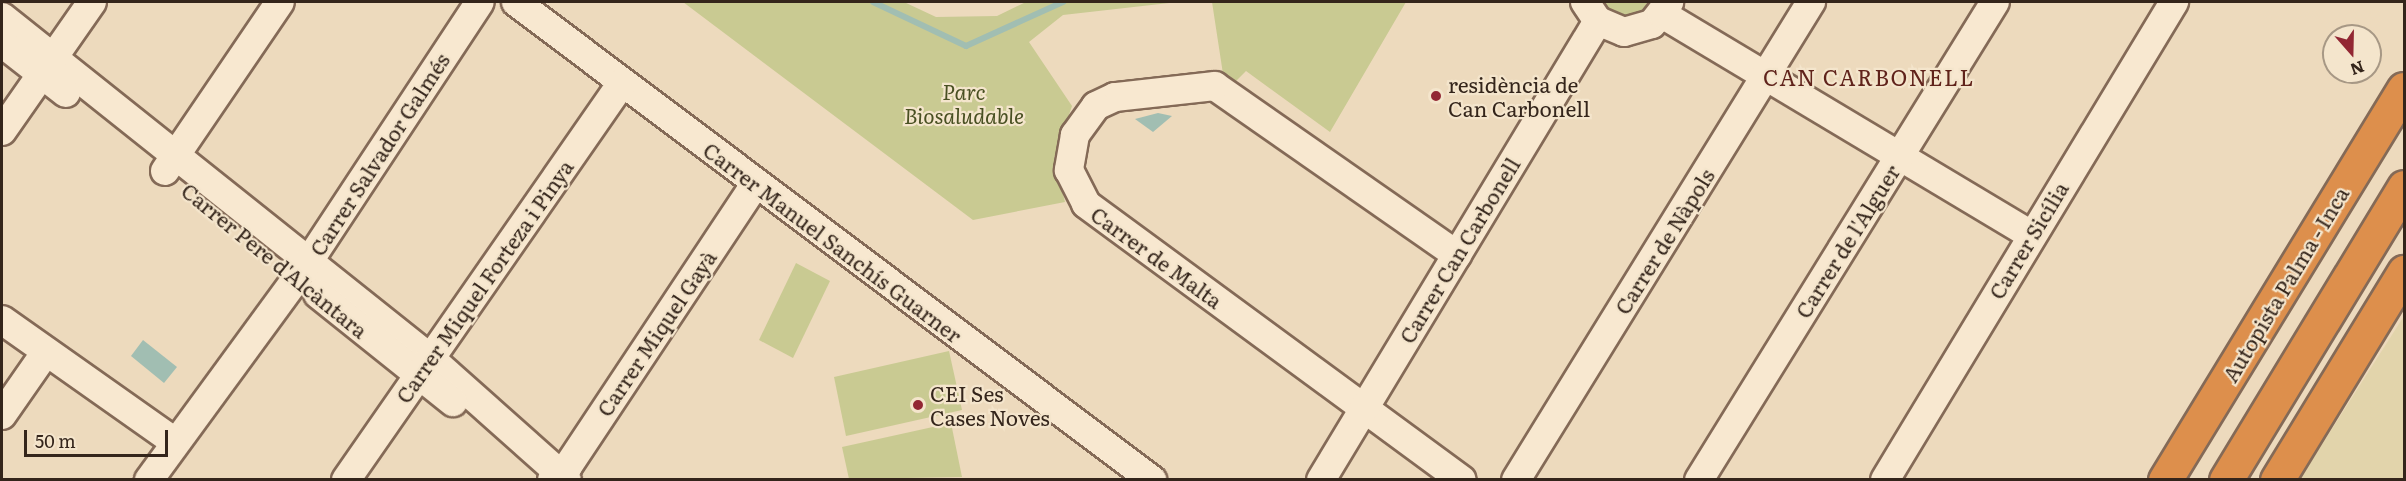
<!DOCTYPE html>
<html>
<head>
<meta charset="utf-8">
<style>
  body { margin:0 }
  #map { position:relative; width:2406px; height:481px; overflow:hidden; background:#eddabd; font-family:Literata,serif }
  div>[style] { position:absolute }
  .farmland>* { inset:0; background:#e2d4ab }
  .green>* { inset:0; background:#c9ca92 }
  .water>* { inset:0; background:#a1beb2 }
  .stream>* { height:6px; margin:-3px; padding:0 3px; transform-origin:3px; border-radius:3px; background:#a1beb2 }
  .roads { filter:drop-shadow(2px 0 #846a57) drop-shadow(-2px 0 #846a57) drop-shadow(0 2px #846a57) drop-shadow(0 -2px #846a57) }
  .minor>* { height:28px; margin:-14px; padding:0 14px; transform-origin:14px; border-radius:14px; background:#f8e8d0 }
  .highway>* { height:33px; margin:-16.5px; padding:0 16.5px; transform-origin:16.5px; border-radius:16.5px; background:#dd8f4c }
  .dots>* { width:16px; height:16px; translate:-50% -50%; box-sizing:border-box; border:3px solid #f4e5cc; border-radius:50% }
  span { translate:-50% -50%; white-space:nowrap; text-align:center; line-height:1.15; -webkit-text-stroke:4.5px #f4e5cc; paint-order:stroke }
  .poi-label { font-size:21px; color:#34251b }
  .left { translate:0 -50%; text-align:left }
  .park-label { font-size:21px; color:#495022; font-style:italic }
  .street-label { font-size:21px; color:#34251b }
  .neighbourhood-label { font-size:22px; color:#60231b; letter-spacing:1.5px }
  .frame { position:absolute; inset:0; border:3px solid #34251b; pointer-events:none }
  .north { position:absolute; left:2322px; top:24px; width:60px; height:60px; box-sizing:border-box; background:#f4e5cc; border:2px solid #a79885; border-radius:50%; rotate:160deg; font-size:16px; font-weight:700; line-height:24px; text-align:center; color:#34251b }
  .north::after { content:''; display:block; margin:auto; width:21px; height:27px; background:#922733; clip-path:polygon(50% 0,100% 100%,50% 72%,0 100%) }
  .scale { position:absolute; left:24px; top:430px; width:144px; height:27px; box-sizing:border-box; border:3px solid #34251b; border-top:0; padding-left:8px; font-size:18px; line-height:21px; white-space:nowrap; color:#34251b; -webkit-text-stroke:4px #f4e5cc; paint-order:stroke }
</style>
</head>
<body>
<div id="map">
  <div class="farmland">
    <div style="clip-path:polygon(2404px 316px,2404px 479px,2300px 479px)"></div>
  </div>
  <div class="green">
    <div style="clip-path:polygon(683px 2px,904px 2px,936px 17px,997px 16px,1026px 2px,1178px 2px,1063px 15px,1029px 42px,1072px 106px,1054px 158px,1065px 202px,973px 220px)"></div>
    <div style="clip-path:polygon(1212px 2px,1406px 2px,1330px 132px,1246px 71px,1236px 81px,1223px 74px)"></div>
    <div style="clip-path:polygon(1594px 2px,1656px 2px,1652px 9px,1619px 21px)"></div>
    <div style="clip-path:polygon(796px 263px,830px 281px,793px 358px,759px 340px)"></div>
    <div style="clip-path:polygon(949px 351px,962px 410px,846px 436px,834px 377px)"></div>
    <div style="clip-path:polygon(951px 423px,962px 477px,849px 479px,842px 447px)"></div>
  </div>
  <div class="water">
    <div style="clip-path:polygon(1158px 113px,1172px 116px,1153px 132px,1135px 119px)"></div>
    <div style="clip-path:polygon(143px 340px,177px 367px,164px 383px,131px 356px)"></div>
  </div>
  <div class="stream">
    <div style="left:873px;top:2px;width:103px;rotate:25.3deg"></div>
    <div style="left:966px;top:46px;width:107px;rotate:-24.4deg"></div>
  </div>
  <div class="roads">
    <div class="minor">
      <div style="left:516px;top:2px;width:796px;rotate:36.93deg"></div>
      <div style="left:1585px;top:2px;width:23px;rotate:56deg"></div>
      <div style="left:1598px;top:21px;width:28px;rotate:23deg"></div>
      <div style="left:1624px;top:32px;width:29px;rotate:-16deg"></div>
      <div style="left:1652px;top:24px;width:28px;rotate:-52deg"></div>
      <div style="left:1662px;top:14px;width:430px;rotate:30.9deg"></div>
      <div style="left:2px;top:17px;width:547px;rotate:38.55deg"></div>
      <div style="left:430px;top:358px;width:183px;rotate:41.7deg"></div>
      <div style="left:2px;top:43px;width:81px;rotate:38deg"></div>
      <div style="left:2px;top:131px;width:157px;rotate:-55.1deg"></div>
      <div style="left:165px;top:171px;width:204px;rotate:-55.8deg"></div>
      <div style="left:1457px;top:255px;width:295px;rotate:-145.1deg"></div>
      <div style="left:1215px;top:86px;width:101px;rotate:173.7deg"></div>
      <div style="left:1115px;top:97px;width:21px;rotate:155deg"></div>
      <div style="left:1096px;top:106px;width:36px;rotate:126deg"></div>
      <div style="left:1075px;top:135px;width:36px;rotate:100deg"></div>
      <div style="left:1069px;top:170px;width:38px;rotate:63deg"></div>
      <div style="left:1086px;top:204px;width:466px;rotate:36.3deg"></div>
      <div style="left:318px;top:294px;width:173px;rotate:38.7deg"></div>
      <div style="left:2px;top:320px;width:212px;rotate:35.2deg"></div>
      <div style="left:2px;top:415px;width:77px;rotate:-55.1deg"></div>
      <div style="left:149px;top:480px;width:271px;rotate:-53.8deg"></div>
      <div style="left:309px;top:261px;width:310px;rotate:-56.6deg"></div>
      <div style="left:346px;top:480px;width:484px;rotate:-55.2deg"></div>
      <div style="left:552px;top:480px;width:21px;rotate:-41deg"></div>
      <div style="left:568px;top:466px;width:340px;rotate:-56.4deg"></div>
      <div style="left:1321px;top:480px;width:536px;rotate:-58.89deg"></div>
      <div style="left:1516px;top:480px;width:562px;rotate:-58.32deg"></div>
      <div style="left:1699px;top:480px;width:562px;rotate:-58.23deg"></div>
      <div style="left:1885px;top:480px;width:559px;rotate:-58.84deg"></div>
    </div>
    <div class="highway">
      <div style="left:2165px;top:480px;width:458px;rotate:-58.6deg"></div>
      <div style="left:2226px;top:480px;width:343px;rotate:-58.7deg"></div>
      <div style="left:2277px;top:480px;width:244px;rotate:-58.6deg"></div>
    </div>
  </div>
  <div class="dots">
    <div style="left:1436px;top:96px;background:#922733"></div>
    <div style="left:918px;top:405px;background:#922733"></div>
  </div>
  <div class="poi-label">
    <span class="left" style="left:1448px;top:96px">residència de<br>Can Carbonell</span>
    <span class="left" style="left:930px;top:405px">CEI Ses<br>Cases Noves</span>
  </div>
  <div class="park-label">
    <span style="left:964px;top:103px">Parc<br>Biosaludable</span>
  </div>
  <div class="street-label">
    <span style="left:379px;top:154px;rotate:-57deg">Carrer Salvador Galmés</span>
    <span style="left:2028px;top:240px;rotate:-59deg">Carrer Sicília</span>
    <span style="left:1664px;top:241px;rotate:-58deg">Carrer de Nàpols</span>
    <span style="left:1847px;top:241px;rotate:-58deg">Carrer de l'Alguer</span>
    <span style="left:833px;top:242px;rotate:37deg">Carrer Manuel Sanchís Guarner</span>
    <span style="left:1459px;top:250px;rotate:-59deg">Carrer Can Carbonell</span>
    <span style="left:1157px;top:257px;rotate:36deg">Carrer de Malta</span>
    <span style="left:275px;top:260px;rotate:39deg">Carrer Pere d'Alcàntara</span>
    <span style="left:484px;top:281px;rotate:-55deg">Carrer Miquel Forteza i Pinya</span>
    <span style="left:2285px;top:284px;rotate:-59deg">Autopista Palma - Inca</span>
    <span style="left:656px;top:333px;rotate:-56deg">Carrer Miquel Gayà</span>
  </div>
  <div class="neighbourhood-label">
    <span style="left:1869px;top:77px">CAN CARBONELL</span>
  </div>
  <div class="frame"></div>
  <div class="north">N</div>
  <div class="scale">50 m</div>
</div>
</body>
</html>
